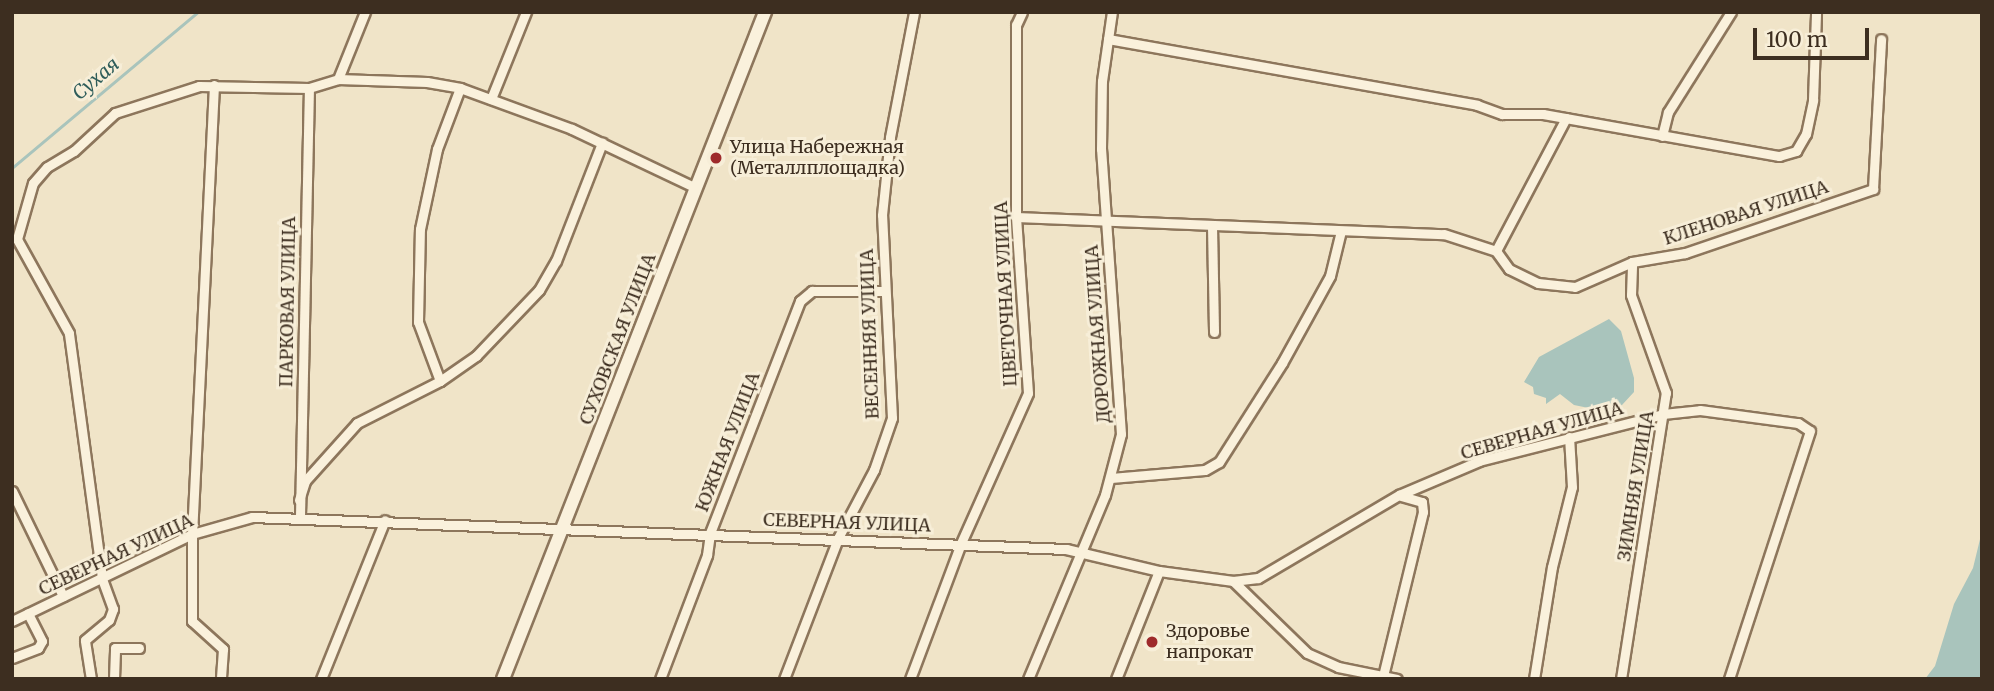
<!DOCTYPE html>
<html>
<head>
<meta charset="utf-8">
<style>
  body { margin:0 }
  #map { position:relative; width:1994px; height:691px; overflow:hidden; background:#f0e4c8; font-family:Merriweather,serif }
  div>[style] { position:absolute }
  .water>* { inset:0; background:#a9c4bc }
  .stream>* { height:2.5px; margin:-1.25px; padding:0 1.25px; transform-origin:1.25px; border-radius:1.25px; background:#a9c4bc }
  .roads { filter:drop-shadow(2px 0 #8d765c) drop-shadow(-2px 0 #8d765c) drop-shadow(0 2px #8d765c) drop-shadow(0 -2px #8d765c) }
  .street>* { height:9px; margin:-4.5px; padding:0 4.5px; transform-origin:4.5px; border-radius:4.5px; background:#faf1dc }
  .secondary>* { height:12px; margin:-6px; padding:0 6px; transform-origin:6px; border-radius:6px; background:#faf1dc }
  .dots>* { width:19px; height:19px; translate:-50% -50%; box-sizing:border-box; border:4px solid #f7eed8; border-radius:50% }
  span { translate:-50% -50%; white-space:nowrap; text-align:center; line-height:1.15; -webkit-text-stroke:6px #f7eed8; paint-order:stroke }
  .poi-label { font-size:18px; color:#3d2e20 }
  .left { translate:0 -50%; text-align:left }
  .street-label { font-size:18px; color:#3d2e20 }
  .water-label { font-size:19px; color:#2f5d5a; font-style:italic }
  .frame { position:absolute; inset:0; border:14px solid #3d2e20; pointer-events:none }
  .scale { position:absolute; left:1753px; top:28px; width:116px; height:32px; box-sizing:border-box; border:4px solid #3d2e20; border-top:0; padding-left:9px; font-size:21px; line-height:24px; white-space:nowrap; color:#3d2e20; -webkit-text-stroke:5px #f7eed8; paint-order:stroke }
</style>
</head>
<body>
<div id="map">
  <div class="water">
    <div style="clip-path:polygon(1609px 319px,1621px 331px,1634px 378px,1634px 392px,1622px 405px,1608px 412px,1574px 405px,1560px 394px,1546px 404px,1546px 398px,1534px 394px,1533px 387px,1524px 382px,1539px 357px)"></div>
    <div style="clip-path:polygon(1982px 531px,1982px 679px,1925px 679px,1935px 666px,1954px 604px,1973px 568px)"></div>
  </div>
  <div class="stream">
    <div style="left:12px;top:168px;width:243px;rotate:-40deg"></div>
  </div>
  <div class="roads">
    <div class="street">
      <div style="left:1108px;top:39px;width:375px;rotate:10.1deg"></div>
      <div style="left:1477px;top:105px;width:27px;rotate:20deg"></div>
      <div style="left:1502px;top:114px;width:41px"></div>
      <div style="left:1543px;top:114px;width:240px;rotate:10.1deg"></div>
      <div style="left:1779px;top:156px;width:18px;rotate:-16deg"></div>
      <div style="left:1796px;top:151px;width:20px;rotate:-60deg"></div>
      <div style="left:1806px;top:134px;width:35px;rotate:-78deg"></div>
      <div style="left:1813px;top:100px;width:88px;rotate:-88deg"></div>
      <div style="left:338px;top:79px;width:72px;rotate:-68.1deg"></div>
      <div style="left:214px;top:85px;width:450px;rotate:92.8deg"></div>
      <div style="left:192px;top:534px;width:87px;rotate:90deg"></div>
      <div style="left:192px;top:621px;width:42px;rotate:42.1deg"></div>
      <div style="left:223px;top:649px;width:30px;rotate:94deg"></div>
      <div style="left:491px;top:99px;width:94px;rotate:-68.1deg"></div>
      <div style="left:1566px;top:118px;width:150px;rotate:117.8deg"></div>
      <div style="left:1496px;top:251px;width:22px;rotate:54deg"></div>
      <div style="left:1509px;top:269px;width:32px;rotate:26deg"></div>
      <div style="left:1538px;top:283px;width:37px;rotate:6deg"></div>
      <div style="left:1575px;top:287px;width:62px;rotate:-23.7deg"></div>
      <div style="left:1632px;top:262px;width:54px;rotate:-9.6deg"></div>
      <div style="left:1685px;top:253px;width:199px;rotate:-18.8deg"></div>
      <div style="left:1873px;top:189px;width:150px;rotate:-86.9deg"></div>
      <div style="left:1662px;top:136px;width:25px;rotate:-76deg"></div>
      <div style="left:1668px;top:112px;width:118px;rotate:-57.8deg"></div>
      <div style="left:1016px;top:217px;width:428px;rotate:2.3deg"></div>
      <div style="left:1444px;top:234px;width:55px;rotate:18.1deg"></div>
      <div style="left:1212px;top:226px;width:106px;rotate:88.9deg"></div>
      <div style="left:440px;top:381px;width:44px;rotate:-34.8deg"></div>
      <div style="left:476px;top:356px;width:91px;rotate:-46.3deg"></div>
      <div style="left:539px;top:290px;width:34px;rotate:-60deg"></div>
      <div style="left:556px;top:261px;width:127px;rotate:-68.7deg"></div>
      <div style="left:1111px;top:478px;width:94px;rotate:-4.9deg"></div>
      <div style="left:1205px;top:470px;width:16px;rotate:-30deg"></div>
      <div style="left:1219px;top:462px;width:117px;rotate:-57.5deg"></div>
      <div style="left:1282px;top:363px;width:99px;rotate:-61.1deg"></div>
      <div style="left:1330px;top:276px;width:46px;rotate:-76.3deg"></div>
      <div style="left:12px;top:491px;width:117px;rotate:64.1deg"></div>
      <div style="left:299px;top:500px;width:20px;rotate:-72deg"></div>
      <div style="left:305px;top:481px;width:78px;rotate:-48.1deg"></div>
      <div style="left:357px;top:423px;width:93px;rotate:-26.8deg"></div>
      <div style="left:440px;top:381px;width:63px;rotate:-110.4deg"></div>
      <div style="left:418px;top:322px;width:93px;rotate:-88.8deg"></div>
      <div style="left:420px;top:229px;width:82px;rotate:-78deg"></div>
      <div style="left:437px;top:149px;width:65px;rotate:-69.3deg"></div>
      <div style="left:300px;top:516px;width:428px;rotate:-88.8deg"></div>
      <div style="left:1233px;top:581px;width:103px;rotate:44.2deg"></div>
      <div style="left:1307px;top:653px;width:34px;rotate:24deg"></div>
      <div style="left:1338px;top:667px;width:60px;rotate:11.5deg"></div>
      <div style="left:12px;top:621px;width:200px;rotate:-25.8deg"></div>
      <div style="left:192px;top:534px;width:62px;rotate:-15.8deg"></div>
      <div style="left:252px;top:517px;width:815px;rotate:2.25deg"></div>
      <div style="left:1066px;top:549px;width:96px;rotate:13.3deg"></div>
      <div style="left:1159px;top:571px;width:75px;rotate:7.7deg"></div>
      <div style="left:1233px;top:581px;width:25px;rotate:-7deg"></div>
      <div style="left:1258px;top:578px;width:164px;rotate:-30.5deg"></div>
      <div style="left:1399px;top:495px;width:87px;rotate:-23deg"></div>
      <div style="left:1479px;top:461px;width:190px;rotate:-14.3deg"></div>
      <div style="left:1663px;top:414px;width:37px;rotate:-6deg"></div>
      <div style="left:1700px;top:410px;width:99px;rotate:7.6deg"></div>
      <div style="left:1798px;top:423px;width:14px;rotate:34deg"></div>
      <div style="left:1810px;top:431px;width:261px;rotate:108.1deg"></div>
      <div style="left:12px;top:658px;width:28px;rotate:-21deg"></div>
      <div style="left:38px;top:648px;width:8px;rotate:-60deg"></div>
      <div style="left:42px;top:641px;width:31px;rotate:-117deg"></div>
      <div style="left:1383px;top:676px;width:169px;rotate:-76.3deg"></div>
      <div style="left:1423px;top:512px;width:10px;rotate:-96deg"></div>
      <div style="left:1422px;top:502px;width:22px;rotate:-164deg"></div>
      <div style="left:91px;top:679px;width:39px;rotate:-99deg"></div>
      <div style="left:85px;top:640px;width:31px;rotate:-40deg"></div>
      <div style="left:109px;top:620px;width:12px;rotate:-70deg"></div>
      <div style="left:113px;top:609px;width:33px;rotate:-110deg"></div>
      <div style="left:102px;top:578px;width:247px;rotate:-97.7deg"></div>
      <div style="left:69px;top:333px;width:107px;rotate:-119deg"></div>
      <div style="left:17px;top:239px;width:58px;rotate:-74.1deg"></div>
      <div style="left:33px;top:183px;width:21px;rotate:-49deg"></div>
      <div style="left:47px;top:167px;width:31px;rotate:-31deg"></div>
      <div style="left:74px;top:151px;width:56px;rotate:-42.8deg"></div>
      <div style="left:115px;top:113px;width:88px;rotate:-17.8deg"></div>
      <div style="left:199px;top:86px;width:110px;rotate:1deg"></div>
      <div style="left:309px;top:88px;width:30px;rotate:-17deg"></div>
      <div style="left:338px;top:79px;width:89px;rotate:1.9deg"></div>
      <div style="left:427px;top:82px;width:34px;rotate:10deg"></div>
      <div style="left:460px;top:88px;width:119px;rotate:20.1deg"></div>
      <div style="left:572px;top:129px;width:137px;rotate:25.4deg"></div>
      <div style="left:114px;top:679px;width:31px;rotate:-88deg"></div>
      <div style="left:115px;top:648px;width:24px"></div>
      <div style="left:321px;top:679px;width:171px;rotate:-68.1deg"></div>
      <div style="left:660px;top:679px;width:133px;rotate:-69.2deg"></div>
      <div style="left:707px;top:555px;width:22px;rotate:-82deg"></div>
      <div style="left:710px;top:533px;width:249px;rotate:-68.8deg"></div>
      <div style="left:800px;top:301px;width:16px;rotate:-40deg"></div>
      <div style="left:812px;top:291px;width:72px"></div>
      <div style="left:784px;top:679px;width:151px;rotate:-69deg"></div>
      <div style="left:838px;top:538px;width:77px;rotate:-62.1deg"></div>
      <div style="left:874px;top:470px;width:55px;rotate:-70.9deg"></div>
      <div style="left:892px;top:418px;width:203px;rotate:-92.8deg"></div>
      <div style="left:882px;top:215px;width:78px;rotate:-84.1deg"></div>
      <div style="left:890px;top:137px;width:127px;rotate:-79.1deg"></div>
      <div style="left:910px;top:679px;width:145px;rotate:-69.4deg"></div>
      <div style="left:961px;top:543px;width:164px;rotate:-65.9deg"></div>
      <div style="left:1028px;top:393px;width:176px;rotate:-93.9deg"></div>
      <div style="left:1016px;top:217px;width:192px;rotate:-90deg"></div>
      <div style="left:1016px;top:25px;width:14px;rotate:-65deg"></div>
      <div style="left:1028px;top:679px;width:199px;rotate:-67.3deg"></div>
      <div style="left:1105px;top:495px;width:63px;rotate:-75.3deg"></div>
      <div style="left:1121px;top:434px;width:286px;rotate:-94deg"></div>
      <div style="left:1101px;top:149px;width:68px;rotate:-89.2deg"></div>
      <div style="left:1102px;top:81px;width:70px;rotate:-81.8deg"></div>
      <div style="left:1116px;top:679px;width:116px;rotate:-68.3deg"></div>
      <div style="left:1534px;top:679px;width:113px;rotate:-80.9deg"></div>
      <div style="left:1552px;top:567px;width:82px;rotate:-76deg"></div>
      <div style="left:1572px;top:487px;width:50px;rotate:-93.4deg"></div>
      <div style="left:1621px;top:679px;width:290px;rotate:-81.1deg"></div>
      <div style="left:1666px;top:393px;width:104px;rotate:-109.7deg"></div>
      <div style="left:1631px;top:295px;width:33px;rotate:-88deg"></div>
    </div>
    <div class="secondary">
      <div style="left:503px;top:679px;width:717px;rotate:-68.55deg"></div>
    </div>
  </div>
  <div class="dots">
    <div style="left:716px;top:158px;background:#9e2a2b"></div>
    <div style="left:1152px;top:642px;background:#9e2a2b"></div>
  </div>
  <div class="poi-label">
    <span class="left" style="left:730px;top:158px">Улица Набережная<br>(Металлплощадка)</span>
    <span class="left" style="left:1166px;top:642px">Здоровье<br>напрокат</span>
  </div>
  <div class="street-label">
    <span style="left:1746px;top:213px;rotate:-18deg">КЛЕНОВАЯ УЛИЦА</span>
    <span style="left:1006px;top:294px;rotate:-93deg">ЦВЕТОЧНАЯ УЛИЦА</span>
    <span style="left:288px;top:302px;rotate:-89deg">ПАРКОВАЯ УЛИЦА</span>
    <span style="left:870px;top:334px;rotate:-92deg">ВЕСЕННЯЯ УЛИЦА</span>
    <span style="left:1098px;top:334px;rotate:-94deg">ДОРОЖНАЯ УЛИЦА</span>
    <span style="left:618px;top:339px;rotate:-69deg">СУХОВСКАЯ УЛИЦА</span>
    <span style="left:1542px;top:431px;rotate:-16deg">СЕВЕРНАЯ УЛИЦА</span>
    <span style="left:728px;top:442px;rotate:-69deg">ЮЖНАЯ УЛИЦА</span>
    <span style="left:1636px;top:486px;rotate:-81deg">ЗИМНЯЯ УЛИЦА</span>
    <span style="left:847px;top:523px;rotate:2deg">СЕВЕРНАЯ УЛИЦА</span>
    <span style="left:116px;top:555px;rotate:-25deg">СЕВЕРНАЯ УЛИЦА</span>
  </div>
  <div class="water-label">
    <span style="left:96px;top:79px;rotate:-40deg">Сухая</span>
  </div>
  <div class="frame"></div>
  <div class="scale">100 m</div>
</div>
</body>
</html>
